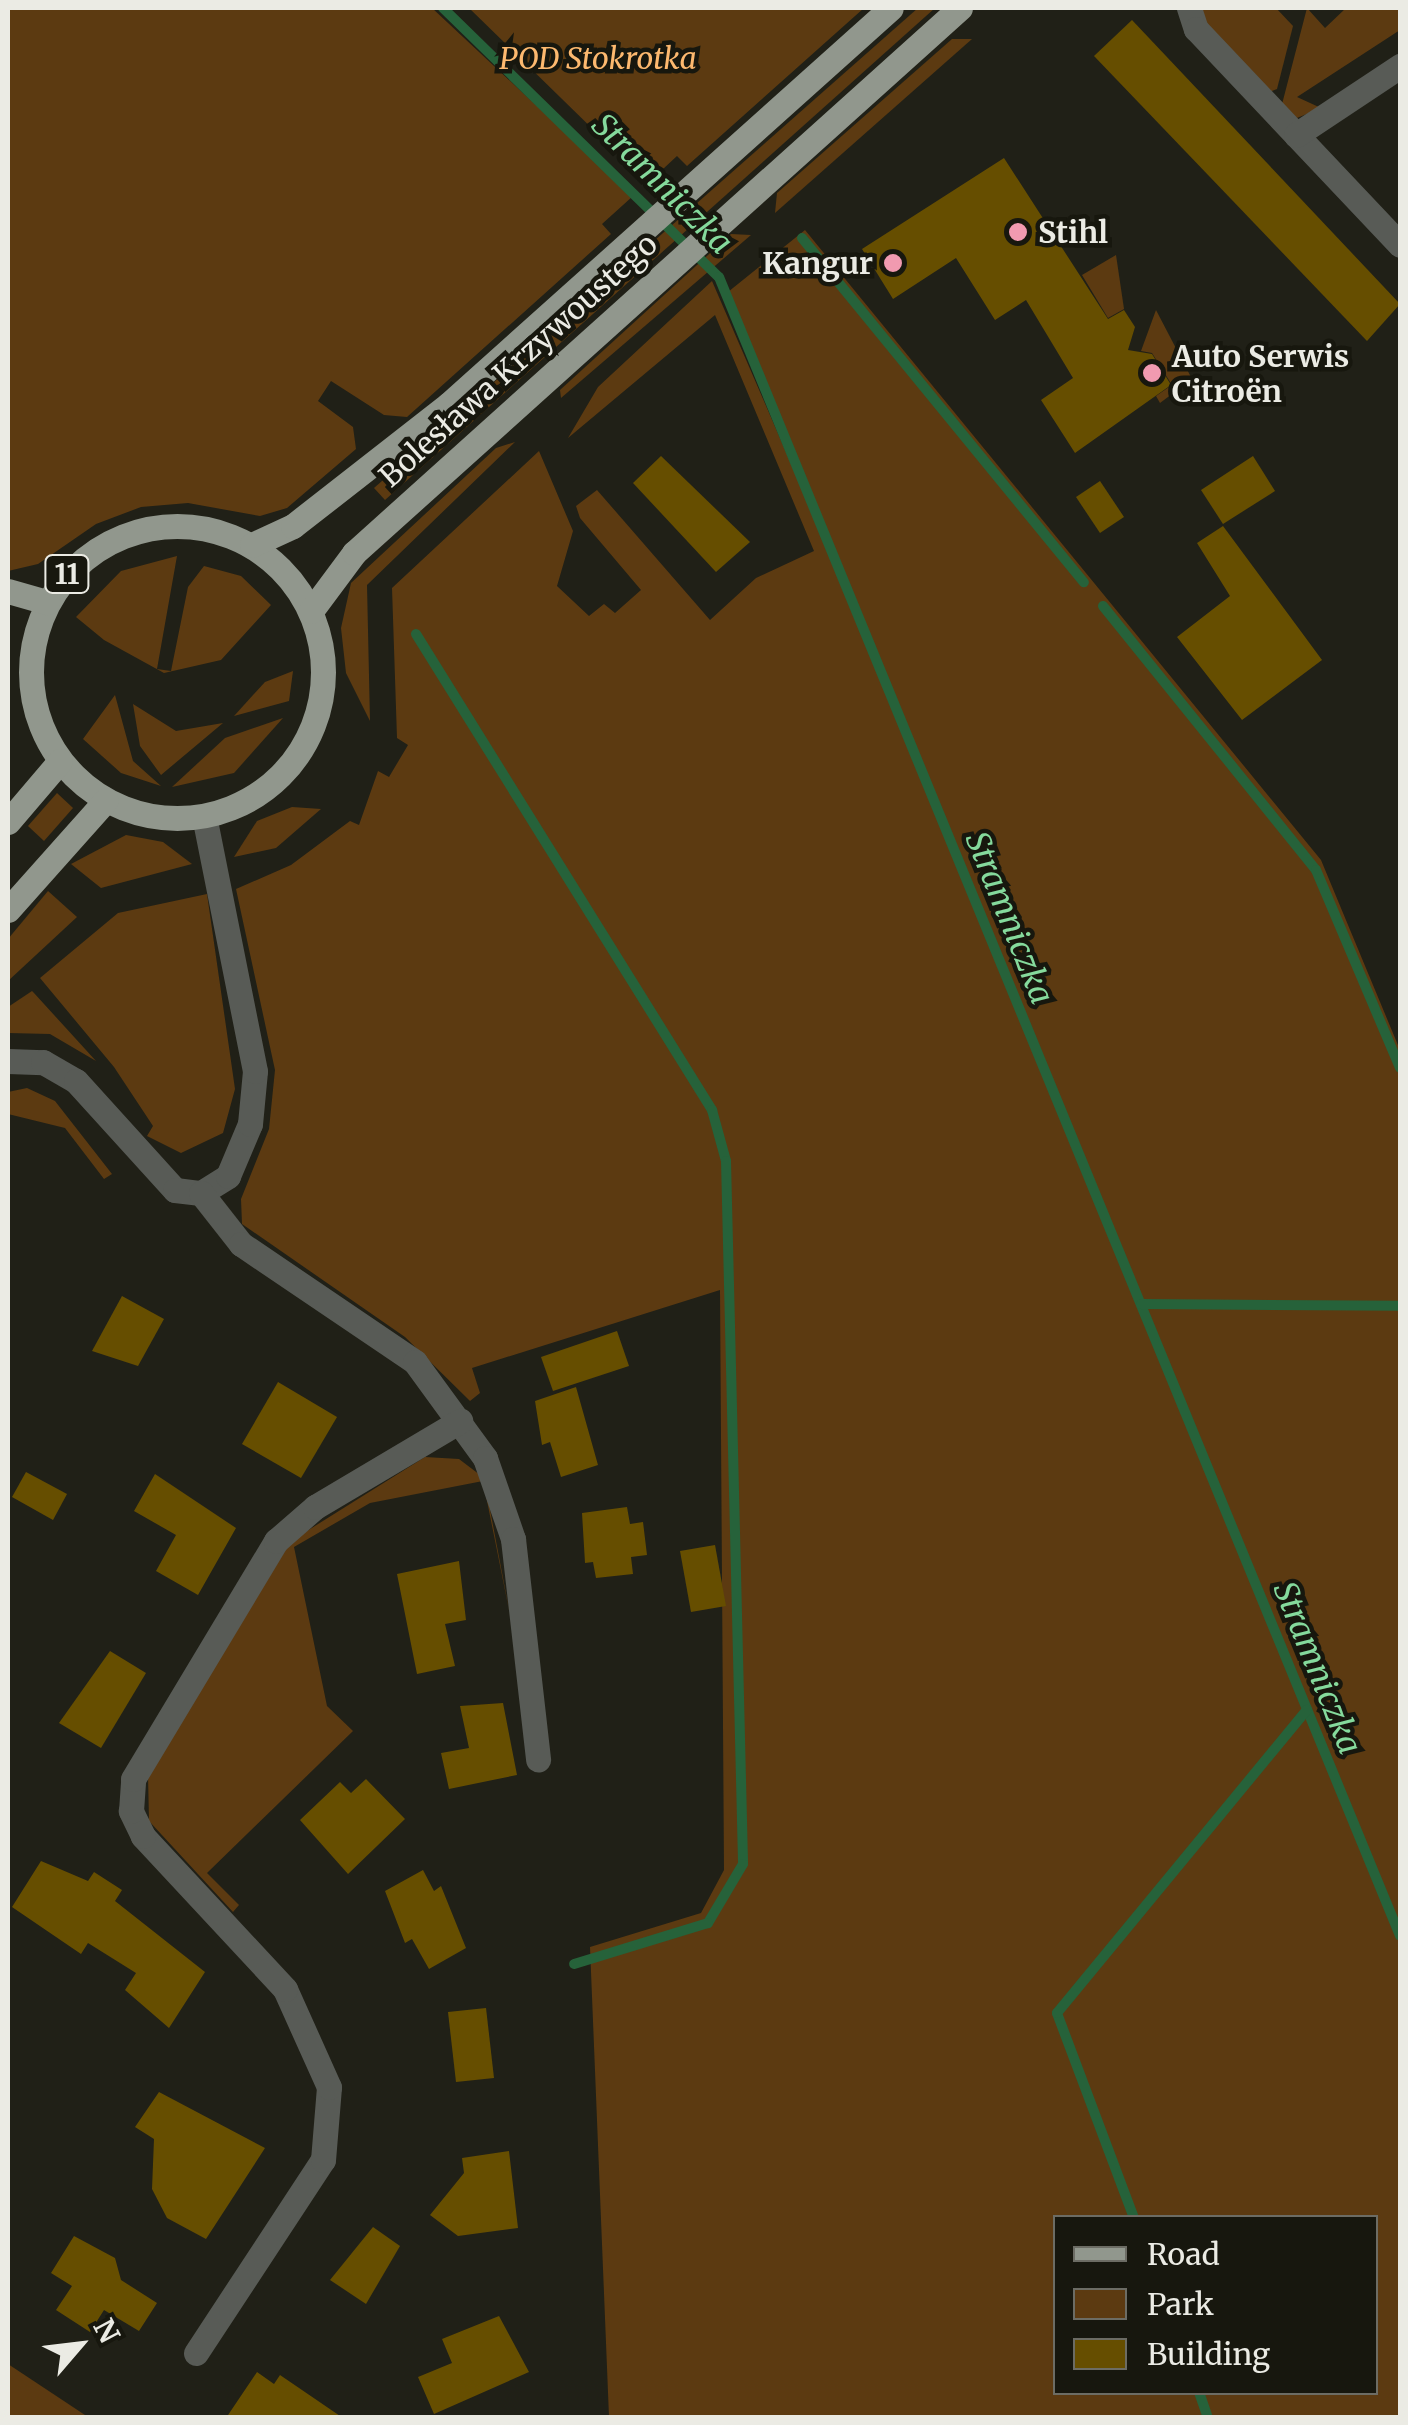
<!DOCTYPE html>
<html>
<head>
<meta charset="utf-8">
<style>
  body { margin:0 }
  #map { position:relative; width:1408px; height:2425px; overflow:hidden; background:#202017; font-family:Merriweather,serif }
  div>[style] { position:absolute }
  .green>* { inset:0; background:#5c3a11 }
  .stream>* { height:10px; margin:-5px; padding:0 5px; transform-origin:5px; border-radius:5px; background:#26623a }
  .building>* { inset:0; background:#664e00 }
  .minor>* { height:25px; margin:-12.5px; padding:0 12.5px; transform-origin:12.5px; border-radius:12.5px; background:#585b56 }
  .major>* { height:25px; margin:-12.5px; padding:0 12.5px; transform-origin:12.5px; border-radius:12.5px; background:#91978d }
  .major>.ring { margin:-12.5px; padding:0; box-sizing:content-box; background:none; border:25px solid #91978d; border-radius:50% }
  .dots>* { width:28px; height:28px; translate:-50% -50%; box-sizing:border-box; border:5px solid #17170e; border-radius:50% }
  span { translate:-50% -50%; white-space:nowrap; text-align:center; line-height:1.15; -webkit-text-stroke:9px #17170e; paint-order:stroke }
  .shield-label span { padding:2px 8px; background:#17170e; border:2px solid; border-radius:8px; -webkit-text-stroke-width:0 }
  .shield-label { font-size:28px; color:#ebebe4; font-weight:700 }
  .park-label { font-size:30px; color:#fdb96f; font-style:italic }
  .poi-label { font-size:30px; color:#ebebe4; font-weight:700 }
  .left { translate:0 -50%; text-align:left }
  .right { translate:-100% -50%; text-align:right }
  .street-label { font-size:30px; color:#ebebe4 }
  .water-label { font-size:32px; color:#85da9c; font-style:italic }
  .frame { position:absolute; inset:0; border:10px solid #ebebe4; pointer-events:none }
  .legend { position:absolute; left:1053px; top:2215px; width:325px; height:180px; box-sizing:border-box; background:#17170e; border:2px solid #6c6c64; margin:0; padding:12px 18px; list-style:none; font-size:30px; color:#ebebe4 }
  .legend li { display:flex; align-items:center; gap:20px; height:50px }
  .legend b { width:50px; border:2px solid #6c6c64 }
  .north { position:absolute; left:30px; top:2295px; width:100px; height:100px; -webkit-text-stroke:8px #17170e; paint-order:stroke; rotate:62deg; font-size:28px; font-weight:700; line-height:40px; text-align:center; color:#ebebe4 }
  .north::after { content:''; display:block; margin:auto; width:35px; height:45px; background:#ebebe4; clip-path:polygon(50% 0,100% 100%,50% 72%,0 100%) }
</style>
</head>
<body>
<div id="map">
  <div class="green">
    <div style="clip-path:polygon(8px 8px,432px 8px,633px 196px,602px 224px,611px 234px,407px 417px,384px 415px,331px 381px,318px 401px,353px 427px,356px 449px,287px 508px,260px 516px,188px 503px,141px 507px,96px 524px,38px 564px,8px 571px)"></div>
    <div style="clip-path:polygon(469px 8px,864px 8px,687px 166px,677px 156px,648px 183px)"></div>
    <div style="clip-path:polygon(918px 8px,935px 8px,385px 500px,374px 488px)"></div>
    <div style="clip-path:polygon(1198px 8px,1276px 8px,1293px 26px,1277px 89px,1267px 93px,1205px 28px)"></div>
    <div style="clip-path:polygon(1307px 8px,1325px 28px,1346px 8px,1400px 8px,1400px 30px,1297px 97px,1321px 108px,1297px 118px,1281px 108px)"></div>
    <div style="clip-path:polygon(952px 39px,972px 39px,775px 213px,777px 193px)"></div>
    <div style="clip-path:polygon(evenodd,805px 230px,1321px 860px,1400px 1050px,1400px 2417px,609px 2417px,590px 1947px,701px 1913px,724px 1870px,720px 1290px,472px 1368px,480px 1393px,470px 1401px,405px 1337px,242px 1224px,241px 1199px,269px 1129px,275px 1070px,236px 889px,291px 865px,350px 821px,359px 825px,378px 771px,389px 777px,408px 745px,397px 738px,392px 588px,539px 451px,573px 531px,557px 586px,589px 616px,604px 604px,615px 613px,641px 590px,580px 518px,576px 506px,597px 490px,710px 620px,756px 578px,814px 551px,715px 315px,568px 438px,598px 387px,712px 281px,966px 868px,728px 292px,805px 230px,1056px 2218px,1376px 2218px,1376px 2392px,1056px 2392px,1056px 2218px)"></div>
    <div style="clip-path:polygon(731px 234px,751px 235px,561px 398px,560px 390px)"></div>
    <div style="clip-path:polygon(1116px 255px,1124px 309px,1108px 318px,1082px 275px)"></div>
    <div style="clip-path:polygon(1156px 310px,1192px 379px,1160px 403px,1156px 396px,1172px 385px,1152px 353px,1141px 351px)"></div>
    <div style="clip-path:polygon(515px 442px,367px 585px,370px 721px,346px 673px,341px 628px,351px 583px,496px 448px)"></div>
    <div style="clip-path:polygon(177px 556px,157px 669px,171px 671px,188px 587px,204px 566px,241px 576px,271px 605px,221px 660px,164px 673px,104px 640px,76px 617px,121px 571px)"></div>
    <div style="clip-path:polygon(293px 671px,289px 701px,234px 716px,265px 682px)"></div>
    <div style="clip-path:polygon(115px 695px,133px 761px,161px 786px,121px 773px,83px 739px)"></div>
    <div style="clip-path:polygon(133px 704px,176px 731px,223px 723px,161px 775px,140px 746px)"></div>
    <div style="clip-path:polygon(283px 718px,234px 773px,172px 787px,225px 738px)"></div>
    <div style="clip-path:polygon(57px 793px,73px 808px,44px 841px,28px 826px)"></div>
    <div style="clip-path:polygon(292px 807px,321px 809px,276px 848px,234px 857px,257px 821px)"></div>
    <div style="clip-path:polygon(126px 835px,163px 842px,192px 864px,101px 888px,71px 864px)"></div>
    <div style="clip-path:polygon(48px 891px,77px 917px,8px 981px,8px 939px)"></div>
    <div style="clip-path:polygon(207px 894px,235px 1089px,223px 1133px,181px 1153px,147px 1136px,153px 1126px,114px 1067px,40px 978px,118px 913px)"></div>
    <div style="clip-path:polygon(32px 991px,34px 993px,96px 1061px,50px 1034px,8px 1033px,8px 1007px)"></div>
    <div style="clip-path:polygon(27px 1088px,55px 1101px,112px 1174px,104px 1179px,65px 1128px,8px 1114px,8px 1092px)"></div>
    <div style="clip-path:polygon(425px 1457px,459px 1459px,484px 1478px,511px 1620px,483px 1481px,370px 1503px,294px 1547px,327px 1706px,353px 1731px,207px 1873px,239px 1905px,233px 1912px,149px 1821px,148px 1775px,291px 1541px)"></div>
    <div style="clip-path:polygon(8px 2364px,88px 2417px,8px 2417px)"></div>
  </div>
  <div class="stream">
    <div style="left:443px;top:8px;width:385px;rotate:44.3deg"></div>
    <div style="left:719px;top:277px;width:1793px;rotate:67.68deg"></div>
    <div style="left:802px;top:238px;width:445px;rotate:50.7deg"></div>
    <div style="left:1103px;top:606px;width:339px;rotate:51.1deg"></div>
    <div style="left:1316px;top:870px;width:215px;rotate:67deg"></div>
    <div style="left:416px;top:634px;width:561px;rotate:58.12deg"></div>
    <div style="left:712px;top:1110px;width:53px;rotate:74.6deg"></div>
    <div style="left:726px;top:1161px;width:703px;rotate:88.61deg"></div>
    <div style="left:743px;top:1864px;width:69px;rotate:120.7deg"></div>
    <div style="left:708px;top:1923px;width:140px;rotate:163deg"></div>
    <div style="left:1141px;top:1304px;width:259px;rotate:0.4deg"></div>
    <div style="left:1134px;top:2218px;width:219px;rotate:-110.6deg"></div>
    <div style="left:1057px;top:2013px;width:393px;rotate:-50.5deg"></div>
    <div style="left:1199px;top:2392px;width:28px;rotate:71deg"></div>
  </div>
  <div class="building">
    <div style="clip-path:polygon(1132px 20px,1400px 304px,1367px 341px,1094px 56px)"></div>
    <div style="clip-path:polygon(1004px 158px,1108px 319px,1124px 310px,1135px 327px,1128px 350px,1152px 354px,1171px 385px,1075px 453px,1041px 400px,1073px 378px,1026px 300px,995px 320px,956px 258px,893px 299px,862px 249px)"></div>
    <div style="clip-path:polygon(661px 456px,750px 542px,716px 572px,633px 483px)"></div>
    <div style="clip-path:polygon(1253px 456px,1275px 491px,1223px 524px,1201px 490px)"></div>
    <div style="clip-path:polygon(1100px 481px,1124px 517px,1100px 533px,1076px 497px)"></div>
    <div style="clip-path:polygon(1223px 526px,1322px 660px,1242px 720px,1177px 637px,1230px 596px,1197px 543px)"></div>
    <div style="clip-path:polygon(122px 1296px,164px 1319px,138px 1366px,92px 1351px)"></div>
    <div style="clip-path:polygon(617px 1331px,629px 1366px,553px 1391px,541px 1357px)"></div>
    <div style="clip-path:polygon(278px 1382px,337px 1417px,301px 1478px,242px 1444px)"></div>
    <div style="clip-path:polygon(576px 1387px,598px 1465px,561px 1477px,550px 1442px,542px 1445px,535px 1401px)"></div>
    <div style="clip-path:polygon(26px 1472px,67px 1494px,53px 1520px,12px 1497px)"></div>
    <div style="clip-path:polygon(155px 1474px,236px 1528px,198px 1595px,156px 1571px,176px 1535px,134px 1511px)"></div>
    <div style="clip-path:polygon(627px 1507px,630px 1524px,643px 1522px,647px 1555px,631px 1557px,633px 1574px,596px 1578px,593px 1562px,585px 1563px,582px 1513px)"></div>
    <div style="clip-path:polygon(715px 1545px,726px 1606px,691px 1612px,680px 1551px)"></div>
    <div style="clip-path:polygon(459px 1561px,466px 1620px,445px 1624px,455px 1666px,417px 1674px,397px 1574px)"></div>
    <div style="clip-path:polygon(110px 1651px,146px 1673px,101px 1748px,59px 1723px)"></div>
    <div style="clip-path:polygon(503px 1703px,517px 1775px,449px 1789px,441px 1753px,469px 1748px,460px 1706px)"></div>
    <div style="clip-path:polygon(366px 1779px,405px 1819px,348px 1874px,300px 1820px,340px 1782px,351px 1793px)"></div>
    <div style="clip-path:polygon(41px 1861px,88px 1881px,94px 1872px,122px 1890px,115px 1901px,205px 1972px,169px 2028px,125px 1990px,136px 1973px,88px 1943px,81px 1954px,12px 1907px)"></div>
    <div style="clip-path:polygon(423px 1870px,434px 1891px,441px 1886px,466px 1948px,429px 1969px,412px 1939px,405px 1943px,385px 1891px)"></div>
    <div style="clip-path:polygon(486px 2008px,494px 2078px,456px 2082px,448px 2012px)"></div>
    <div style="clip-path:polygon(159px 2092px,265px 2148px,206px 2239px,167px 2218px,152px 2189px,154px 2139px,135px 2127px)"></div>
    <div style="clip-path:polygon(509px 2151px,518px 2228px,458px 2236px,430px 2215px,464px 2173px,462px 2158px)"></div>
    <div style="clip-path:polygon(373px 2227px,400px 2246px,366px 2304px,330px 2280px)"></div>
    <div style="clip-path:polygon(74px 2236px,115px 2258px,121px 2280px,157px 2303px,139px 2331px,104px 2310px,90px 2332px,56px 2310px,72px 2286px,51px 2273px)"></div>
    <div style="clip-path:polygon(499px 2316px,529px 2372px,434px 2414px,418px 2377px,452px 2363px,442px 2339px)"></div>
    <div style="clip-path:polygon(257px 2372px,274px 2384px,280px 2375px,343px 2418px,226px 2418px)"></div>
  </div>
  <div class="minor">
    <div style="left:1189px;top:8px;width:22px;rotate:72deg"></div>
    <div style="left:1196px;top:29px;width:297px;rotate:46.6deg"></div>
    <div style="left:1296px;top:135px;width:125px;rotate:-33.6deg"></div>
    <div style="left:8px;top:1061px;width:35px;rotate:2deg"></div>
    <div style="left:43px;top:1062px;width:38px;rotate:30deg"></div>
    <div style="left:76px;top:1081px;width:147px;rotate:47.8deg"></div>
    <div style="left:175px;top:1190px;width:26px;rotate:7deg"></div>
    <div style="left:201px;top:1193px;width:32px;rotate:-32deg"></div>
    <div style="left:228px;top:1176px;width:56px;rotate:-67.1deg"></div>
    <div style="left:250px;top:1124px;width:53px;rotate:-84.6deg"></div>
    <div style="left:255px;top:1071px;width:260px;rotate:-101.3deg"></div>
    <div style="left:201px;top:1193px;width:65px;rotate:51.9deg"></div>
    <div style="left:241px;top:1244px;width:210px;rotate:34.1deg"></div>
    <div style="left:415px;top:1362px;width:119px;rotate:53.9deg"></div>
    <div style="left:485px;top:1458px;width:86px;rotate:70.9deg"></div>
    <div style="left:513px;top:1539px;width:222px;rotate:83.5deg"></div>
    <div style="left:196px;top:2353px;width:231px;rotate:-56.7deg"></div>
    <div style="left:323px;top:2160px;width:73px;rotate:-85.3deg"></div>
    <div style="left:329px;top:2087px;width:107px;rotate:-114.2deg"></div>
    <div style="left:285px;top:1989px;width:209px;rotate:-132.9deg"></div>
    <div style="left:143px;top:1836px;width:28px;rotate:-116deg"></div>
    <div style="left:131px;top:1811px;width:32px;rotate:-86deg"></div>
    <div style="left:133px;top:1779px;width:278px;rotate:-59deg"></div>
    <div style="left:276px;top:1541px;width:52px;rotate:-41.1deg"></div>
    <div style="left:315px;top:1507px;width:169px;rotate:-30.7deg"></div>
  </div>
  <div class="major">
    <div class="ring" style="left:31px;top:526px;width:267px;height:267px"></div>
    <div style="left:252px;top:545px;width:45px;rotate:-24.9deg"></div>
    <div style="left:293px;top:526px;width:198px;rotate:-38deg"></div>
    <div style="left:449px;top:404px;width:593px;rotate:-41.86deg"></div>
    <div style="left:8px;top:591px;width:41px;rotate:15.8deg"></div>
    <div style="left:311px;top:611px;width:72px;rotate:-53.4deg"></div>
    <div style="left:354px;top:553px;width:815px;rotate:-41.97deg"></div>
    <div style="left:8px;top:822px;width:80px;rotate:-49.6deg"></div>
    <div style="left:8px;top:910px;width:147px;rotate:-48.3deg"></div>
  </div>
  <div class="dots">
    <div style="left:1018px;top:232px;background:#f19ab0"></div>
    <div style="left:893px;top:263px;background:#f19ab0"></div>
    <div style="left:1152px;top:373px;background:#f19ab0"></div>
  </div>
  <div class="shield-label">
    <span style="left:67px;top:574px">11</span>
  </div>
  <div class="park-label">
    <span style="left:598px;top:58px">POD Stokrotka</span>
  </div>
  <div class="poi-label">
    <span class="left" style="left:1038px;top:232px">Stihl</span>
    <span class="right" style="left:873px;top:263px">Kangur</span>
    <span class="left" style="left:1172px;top:373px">Auto Serwis<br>Citroën</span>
  </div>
  <div class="street-label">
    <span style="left:518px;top:360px;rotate:-42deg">Bolesława Krzywoustego</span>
  </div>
  <div class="water-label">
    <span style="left:662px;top:184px;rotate:45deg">Stramniczka</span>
    <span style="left:1009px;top:918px;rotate:68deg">Stramniczka</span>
    <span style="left:1317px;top:1668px;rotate:68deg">Stramniczka</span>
  </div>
  <div class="frame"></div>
  <ul class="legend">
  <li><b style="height:12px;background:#91978d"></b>Road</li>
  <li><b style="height:28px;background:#5c3a11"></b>Park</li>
  <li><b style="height:28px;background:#664e00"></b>Building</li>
  </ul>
  <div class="north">N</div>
</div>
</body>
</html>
